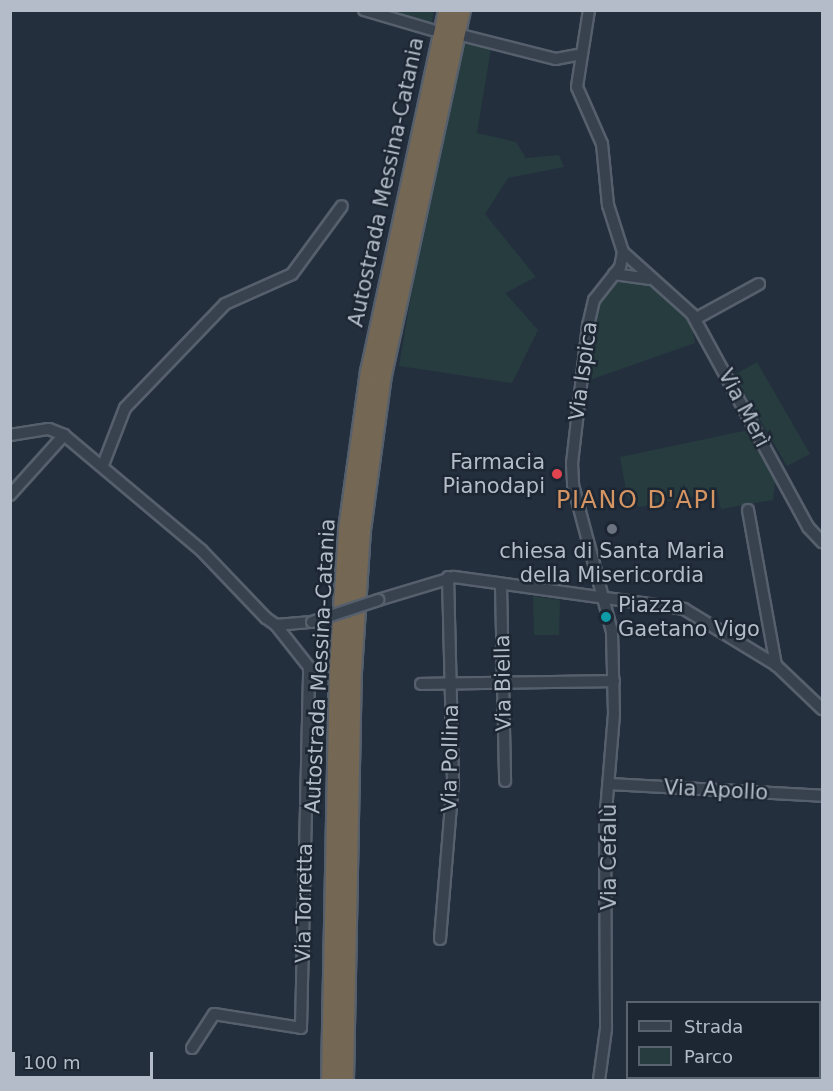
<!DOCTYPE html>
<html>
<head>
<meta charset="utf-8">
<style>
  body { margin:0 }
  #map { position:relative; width:833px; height:1091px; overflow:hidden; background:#242f3e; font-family:"DejaVu Sans",sans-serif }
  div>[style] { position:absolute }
  .green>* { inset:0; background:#263c3f }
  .roads { filter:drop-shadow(2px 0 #565f6c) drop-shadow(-2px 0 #565f6c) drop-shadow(0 2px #565f6c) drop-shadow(0 -2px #565f6c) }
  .minor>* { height:10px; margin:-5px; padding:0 5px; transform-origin:5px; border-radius:5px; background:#38414e }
  .highway>* { height:16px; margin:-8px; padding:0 8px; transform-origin:8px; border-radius:8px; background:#746855 }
  .bridges { filter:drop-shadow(2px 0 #565f6c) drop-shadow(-2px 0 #565f6c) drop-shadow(0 2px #565f6c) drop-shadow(0 -2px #565f6c) }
  .minor-bridge>* { height:10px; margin:-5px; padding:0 5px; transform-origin:5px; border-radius:5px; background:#38414e }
  .dots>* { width:16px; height:16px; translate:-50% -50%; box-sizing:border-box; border:3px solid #1d2633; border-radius:50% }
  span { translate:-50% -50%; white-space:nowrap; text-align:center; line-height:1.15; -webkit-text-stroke:5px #1d2633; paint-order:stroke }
  .street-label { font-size:21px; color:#b4bcc9 }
  .poi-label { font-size:21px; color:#b4bcc9 }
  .right { translate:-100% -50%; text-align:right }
  .left { translate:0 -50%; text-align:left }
  .quarter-label { font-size:24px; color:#d59563; letter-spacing:1.5px }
  .frame { position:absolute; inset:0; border:12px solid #b4bcc9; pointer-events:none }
  .legend { position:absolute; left:626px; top:1001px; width:195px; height:78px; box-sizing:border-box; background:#1d2633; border:2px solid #59626f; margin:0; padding:8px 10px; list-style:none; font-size:18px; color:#b4bcc9 }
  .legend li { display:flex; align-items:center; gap:12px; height:30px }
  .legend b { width:30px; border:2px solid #59626f }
  .scale { position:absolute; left:12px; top:1052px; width:141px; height:27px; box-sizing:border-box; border:3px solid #b4bcc9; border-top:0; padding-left:8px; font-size:18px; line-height:21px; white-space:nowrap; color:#b4bcc9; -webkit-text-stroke:4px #1d2633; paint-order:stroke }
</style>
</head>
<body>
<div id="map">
  <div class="green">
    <div style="clip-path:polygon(379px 11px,434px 11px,431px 25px)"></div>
    <div style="clip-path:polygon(463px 41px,491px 49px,477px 133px,516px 142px,526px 158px,559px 155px,564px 167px,508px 178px,485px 214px,536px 277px,505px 293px,538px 330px,512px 383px,399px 366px,435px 155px)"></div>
    <div style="clip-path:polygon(617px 279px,656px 285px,690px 317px,695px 343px,584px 382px,600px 297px)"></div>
    <div style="clip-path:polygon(757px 362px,810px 454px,787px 466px,734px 375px)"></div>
    <div style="clip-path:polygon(753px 429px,776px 474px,773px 500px,721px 509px,717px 492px,639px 507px,627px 496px,620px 457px)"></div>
    <div style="clip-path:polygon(533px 596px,560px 600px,559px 635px,534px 635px)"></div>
  </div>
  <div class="roads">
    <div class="minor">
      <div style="left:364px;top:10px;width:71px;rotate:16.4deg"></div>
      <div style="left:589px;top:10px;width:78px;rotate:98.9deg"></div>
      <div style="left:577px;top:87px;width:62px;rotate:66.3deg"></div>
      <div style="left:602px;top:144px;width:61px;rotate:84.4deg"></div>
      <div style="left:608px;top:205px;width:49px;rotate:72.3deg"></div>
      <div style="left:623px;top:252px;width:15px;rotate:101deg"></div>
      <div style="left:620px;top:267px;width:42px;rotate:128.2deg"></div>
      <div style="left:594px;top:300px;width:26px;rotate:103deg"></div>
      <div style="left:588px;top:325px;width:139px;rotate:96.6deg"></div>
      <div style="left:572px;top:463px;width:22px;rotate:87deg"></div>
      <div style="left:573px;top:485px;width:152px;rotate:75.1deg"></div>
      <div style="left:612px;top:632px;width:82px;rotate:88.6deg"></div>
      <div style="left:614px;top:714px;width:110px;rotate:94.7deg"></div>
      <div style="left:605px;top:824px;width:205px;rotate:89.7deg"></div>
      <div style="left:606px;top:1029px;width:51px;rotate:97.8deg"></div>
      <div style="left:465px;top:36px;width:94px;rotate:14.2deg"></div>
      <div style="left:556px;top:59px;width:21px;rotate:-11deg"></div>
      <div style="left:623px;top:252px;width:93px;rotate:41.9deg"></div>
      <div style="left:692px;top:314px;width:243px;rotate:61.4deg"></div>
      <div style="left:808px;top:527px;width:21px;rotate:47deg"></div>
      <div style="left:614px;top:274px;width:35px;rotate:8deg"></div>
      <div style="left:695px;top:319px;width:73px;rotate:-28.7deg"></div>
      <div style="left:10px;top:435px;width:39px;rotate:-9deg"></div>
      <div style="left:49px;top:429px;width:16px;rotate:22deg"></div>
      <div style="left:64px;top:435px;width:179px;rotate:40deg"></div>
      <div style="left:201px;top:550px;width:94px;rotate:46.3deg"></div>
      <div style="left:266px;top:618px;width:12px;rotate:35deg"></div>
      <div style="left:276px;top:625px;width:36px;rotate:-5deg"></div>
      <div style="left:103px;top:465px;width:61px;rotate:-68.9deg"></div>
      <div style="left:125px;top:408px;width:144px;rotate:-46.1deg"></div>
      <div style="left:225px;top:304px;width:73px;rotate:-24.1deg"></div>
      <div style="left:292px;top:274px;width:84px;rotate:-53.7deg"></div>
      <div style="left:10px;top:495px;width:81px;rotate:-48deg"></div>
      <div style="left:748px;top:510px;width:158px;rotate:79.8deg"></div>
      <div style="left:501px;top:585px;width:196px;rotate:88.8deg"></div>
      <div style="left:378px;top:600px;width:79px;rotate:-16.8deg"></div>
      <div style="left:454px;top:577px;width:232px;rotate:7.9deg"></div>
      <div style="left:684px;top:609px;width:108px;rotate:31.3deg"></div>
      <div style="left:776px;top:665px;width:64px;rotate:43.7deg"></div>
      <div style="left:421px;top:684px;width:193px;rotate:-0.9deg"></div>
      <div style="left:610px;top:784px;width:212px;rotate:3.2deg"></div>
      <div style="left:440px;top:939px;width:159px;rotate:-85.3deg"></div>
      <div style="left:453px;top:781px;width:204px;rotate:-91.4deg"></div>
      <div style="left:192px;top:1048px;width:40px;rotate:-57.1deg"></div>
      <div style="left:214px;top:1014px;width:88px;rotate:9.1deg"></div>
      <div style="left:301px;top:1028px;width:361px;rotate:-88.7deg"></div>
      <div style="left:309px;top:667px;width:53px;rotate:-128.2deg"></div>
    </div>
    <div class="highway">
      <div style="left:330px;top:1080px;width:410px;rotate:-88.9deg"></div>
      <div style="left:338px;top:670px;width:140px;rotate:-86.3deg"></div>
      <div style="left:347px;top:530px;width:160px;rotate:-82.1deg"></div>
      <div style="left:369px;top:372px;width:370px;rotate:-77.8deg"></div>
      <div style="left:345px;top:1080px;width:408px;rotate:-88.9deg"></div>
      <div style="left:353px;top:672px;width:142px;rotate:-86.4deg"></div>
      <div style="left:362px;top:530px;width:156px;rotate:-82.3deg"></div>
      <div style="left:383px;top:375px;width:373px;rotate:-77.8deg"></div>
    </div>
  </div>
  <div class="bridges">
    <div class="minor-bridge">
      <div style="left:312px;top:622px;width:70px;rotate:-18.4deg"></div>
    </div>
  </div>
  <div class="dots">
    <div style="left:557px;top:474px;background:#e0444e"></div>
    <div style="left:612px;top:529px;background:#6b7280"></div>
    <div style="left:606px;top:617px;background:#0f9aa8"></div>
  </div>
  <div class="street-label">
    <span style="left:386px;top:182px;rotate:-78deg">Autostrada Messina-Catania</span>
    <span style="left:583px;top:371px;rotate:-82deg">Via Ispica</span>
    <span style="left:744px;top:408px;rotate:62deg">Via Merì</span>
    <span style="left:320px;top:666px;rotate:-87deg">Autostrada Messina-Catania</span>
    <span style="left:503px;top:683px;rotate:-91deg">Via Biella</span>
    <span style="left:450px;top:758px;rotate:-89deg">Via Pollina</span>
    <span style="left:716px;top:790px;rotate:3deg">Via Apollo</span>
    <span style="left:609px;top:857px;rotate:-90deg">Via Cefalù</span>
    <span style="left:304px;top:903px;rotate:-89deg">Via Torretta</span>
  </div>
  <div class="poi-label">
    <span class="right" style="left:545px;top:474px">Farmacia<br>Pianodapi</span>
    <span style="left:612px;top:563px">chiesa di Santa Maria<br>della Misericordia</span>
    <span class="left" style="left:618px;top:617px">Piazza<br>Gaetano Vigo</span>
  </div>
  <div class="quarter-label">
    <span style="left:637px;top:501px">PIANO D'API</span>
  </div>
  <div class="frame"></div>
  <ul class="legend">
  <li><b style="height:8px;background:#38414e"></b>Strada</li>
  <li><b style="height:16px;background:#263c3f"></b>Parco</li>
  </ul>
  <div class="scale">100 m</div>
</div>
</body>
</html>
